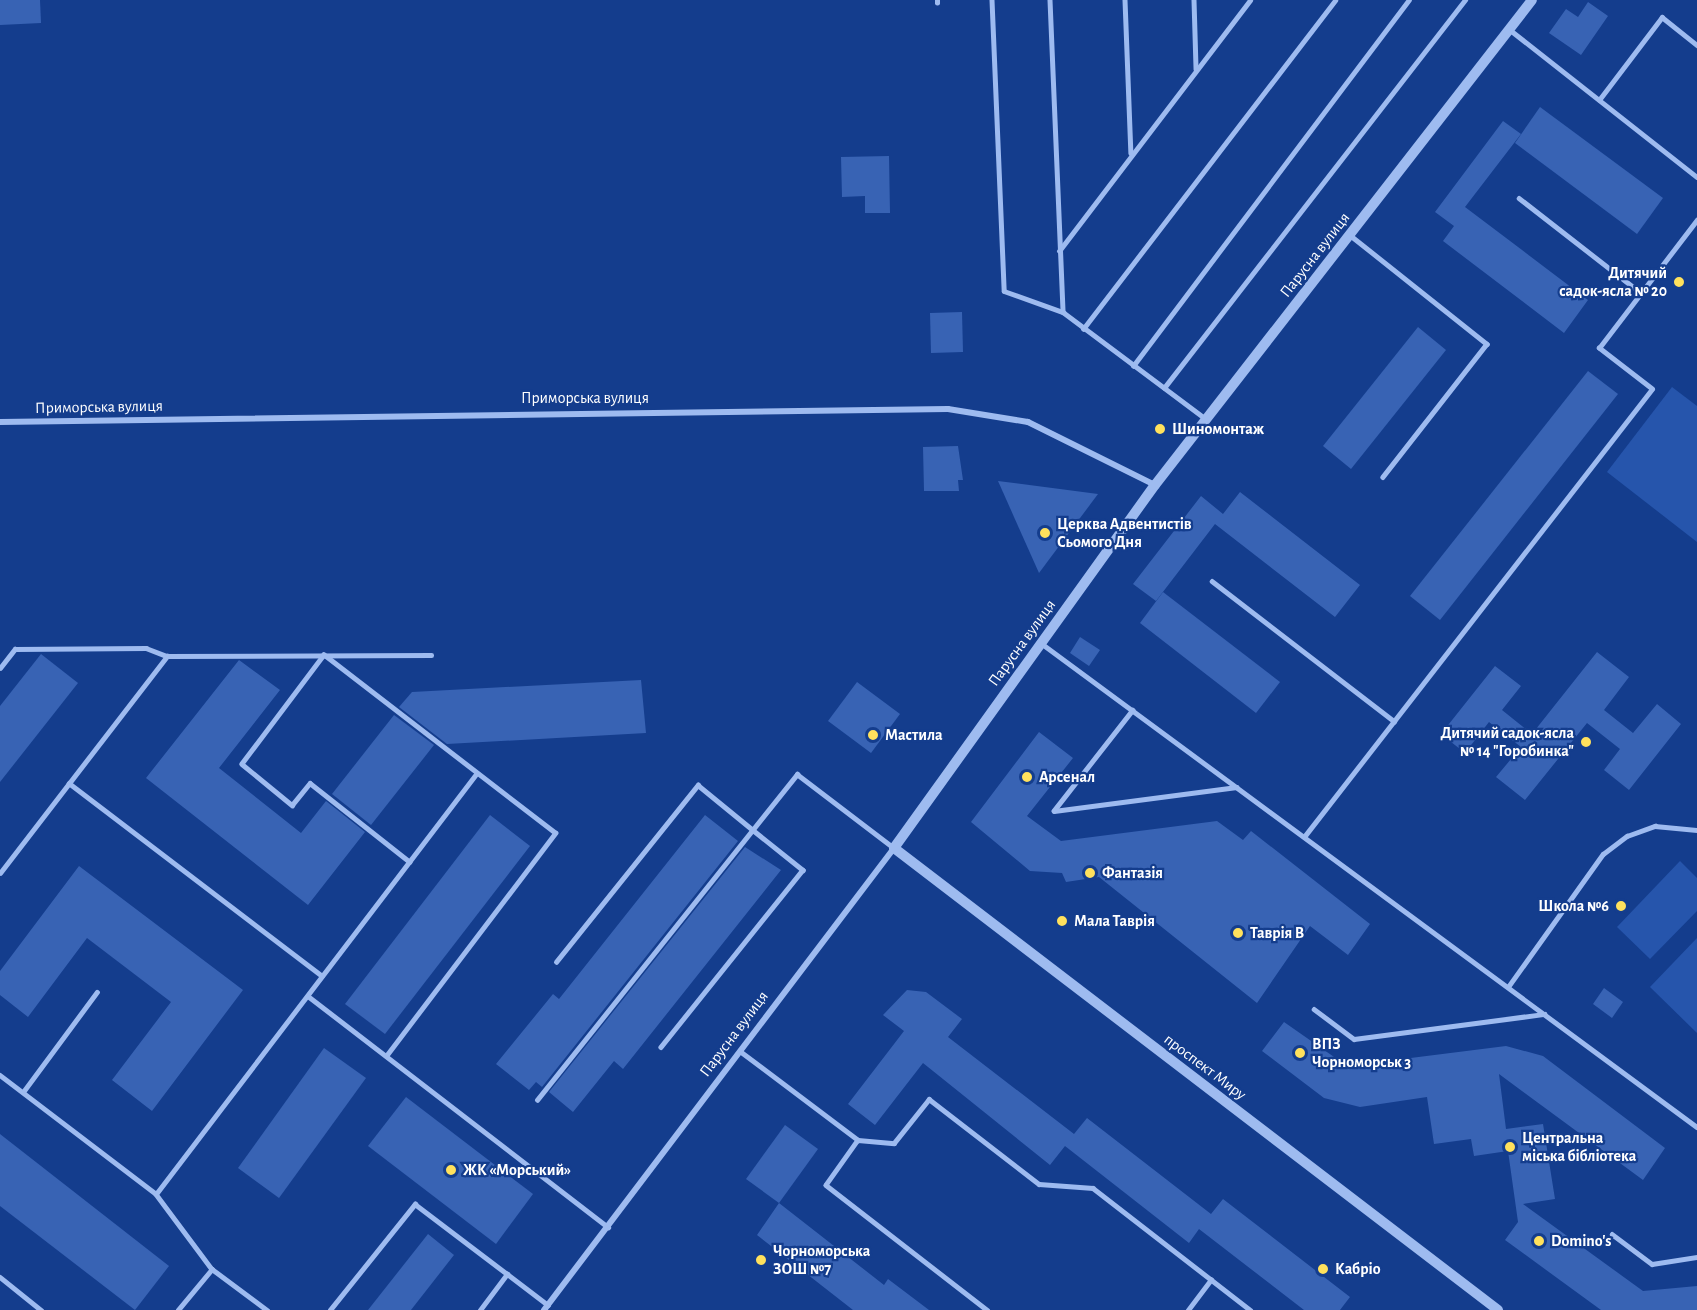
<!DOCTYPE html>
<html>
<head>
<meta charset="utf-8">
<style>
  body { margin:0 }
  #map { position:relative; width:1697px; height:1310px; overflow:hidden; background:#143d8d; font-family:"Alegreya Sans",sans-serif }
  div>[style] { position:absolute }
  .green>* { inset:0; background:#2655ac }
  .building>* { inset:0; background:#3863b4 }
  .service>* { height:4.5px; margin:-2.25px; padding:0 2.25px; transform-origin:2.25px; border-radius:2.25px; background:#9ebbf0 }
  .minor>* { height:6px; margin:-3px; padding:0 3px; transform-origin:3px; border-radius:3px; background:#9ebbf0 }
  .tertiary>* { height:10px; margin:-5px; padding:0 5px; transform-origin:5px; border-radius:5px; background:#9ebbf0 }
  .dots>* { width:16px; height:16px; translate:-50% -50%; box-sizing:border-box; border:3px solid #143d8d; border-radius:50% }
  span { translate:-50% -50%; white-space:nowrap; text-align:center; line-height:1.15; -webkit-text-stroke:4.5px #143d8d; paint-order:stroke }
  .street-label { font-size:16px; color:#fff }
  .poi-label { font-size:16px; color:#fff; font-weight:700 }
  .right { translate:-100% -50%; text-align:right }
  .left { translate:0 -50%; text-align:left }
</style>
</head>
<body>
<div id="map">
  <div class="green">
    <div style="clip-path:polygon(1672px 387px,1697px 406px,1697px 542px,1607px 472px)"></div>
    <div style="clip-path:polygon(1680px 861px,1697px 878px,1697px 911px,1650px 959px,1617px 927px)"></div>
    <div style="clip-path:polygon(1697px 938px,1697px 1033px,1650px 987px)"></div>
  </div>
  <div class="building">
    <div style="clip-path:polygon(0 0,40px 0,41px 23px,0 25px)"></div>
    <div style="clip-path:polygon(1588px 2px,1608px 16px,1581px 55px,1549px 33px,1566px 9px,1578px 17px)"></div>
    <div style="clip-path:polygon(1540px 107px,1663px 198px,1637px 234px,1515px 143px)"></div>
    <div style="clip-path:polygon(1503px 121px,1521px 134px,1465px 207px,1588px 300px,1564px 333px,1443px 241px,1454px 226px,1435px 212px)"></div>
    <div style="clip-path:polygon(889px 156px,890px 213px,865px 213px,865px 196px,842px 197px,841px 157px)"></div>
    <div style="clip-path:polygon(962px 312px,963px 352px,931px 353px,930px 313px)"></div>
    <div style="clip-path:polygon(1418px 327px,1446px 350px,1351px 469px,1323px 446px)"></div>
    <div style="clip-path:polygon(1588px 371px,1618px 394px,1440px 620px,1410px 596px)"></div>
    <div style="clip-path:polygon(958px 446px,963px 480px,958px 480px,959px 491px,924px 491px,923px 447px)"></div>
    <div style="clip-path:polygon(998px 481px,1098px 494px,1039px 573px)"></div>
    <div style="clip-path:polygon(1240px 492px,1360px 585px,1335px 617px,1215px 524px,1156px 601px,1133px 584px,1201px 496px,1223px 514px)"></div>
    <div style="clip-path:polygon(1163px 592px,1280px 682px,1256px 713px,1140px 623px)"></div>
    <div style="clip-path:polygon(1080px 637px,1100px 650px,1089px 666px,1070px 653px)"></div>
    <div style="clip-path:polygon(1597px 652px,1629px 677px,1604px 710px,1633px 733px,1657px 704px,1681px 724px,1629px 790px,1604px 770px,1620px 749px,1587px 723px,1525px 800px,1496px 777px,1521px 747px,1489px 722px,1465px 753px,1441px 734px,1495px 666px,1521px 686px,1502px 710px,1532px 734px)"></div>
    <div style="clip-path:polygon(41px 654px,78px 683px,0 782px,0 706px)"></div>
    <div style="clip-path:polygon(239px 660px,280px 690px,219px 768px,301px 833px,326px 801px,365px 832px,308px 905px,146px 778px)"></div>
    <div style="clip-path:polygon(641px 680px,646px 733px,447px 744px,399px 707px,412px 692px)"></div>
    <div style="clip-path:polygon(857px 682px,900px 714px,871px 753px,828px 721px)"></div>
    <div style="clip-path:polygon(394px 715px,434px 745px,371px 825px,332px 794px)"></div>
    <div style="clip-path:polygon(1039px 732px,1073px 758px,1027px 816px,1061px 841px,1217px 821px,1243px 840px,1251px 831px,1370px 924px,1348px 955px,1310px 926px,1257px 1003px,1099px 877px,1066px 882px,1062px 873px,1030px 871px,971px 822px)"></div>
    <div style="clip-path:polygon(490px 815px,530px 846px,385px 1034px,345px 1004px)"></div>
    <div style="clip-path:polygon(705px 815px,738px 841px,542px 1087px,536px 1082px,529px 1090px,496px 1064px,553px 994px,559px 999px)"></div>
    <div style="clip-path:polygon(745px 847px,781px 870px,623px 1069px,614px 1061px,573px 1112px,549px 1092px)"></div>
    <div style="clip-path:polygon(79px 866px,243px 990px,152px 1111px,112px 1080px,171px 1002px,87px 938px,28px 1017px,0 995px,0 971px)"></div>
    <div style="clip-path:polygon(1604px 988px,1623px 1002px,1612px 1018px,1593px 1004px)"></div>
    <div style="clip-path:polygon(907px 990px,926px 992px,962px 1019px,948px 1037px,1074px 1134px,1087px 1118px,1211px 1214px,1223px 1199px,1350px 1297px,1340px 1310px,1304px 1310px,1199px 1229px,1189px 1243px,1065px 1146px,1050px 1165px,923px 1063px,875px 1125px,848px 1104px,904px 1031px,883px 1015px)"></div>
    <div style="clip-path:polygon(1284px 1022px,1347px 1066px,1506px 1046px,1543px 1056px,1665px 1148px,1643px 1180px,1499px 1074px,1506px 1129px,1543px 1124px,1555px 1199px,1523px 1204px,1643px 1291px,1697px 1286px,1697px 1310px,1601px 1310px,1505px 1240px,1518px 1222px,1508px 1151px,1474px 1156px,1471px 1139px,1434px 1144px,1427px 1097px,1360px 1107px,1324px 1098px,1262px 1051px)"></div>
    <div style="clip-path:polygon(324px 1048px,366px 1078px,279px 1198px,238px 1168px)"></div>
    <div style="clip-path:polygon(406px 1097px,533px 1194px,496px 1244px,368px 1146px)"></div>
    <div style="clip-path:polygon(785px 1125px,818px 1149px,779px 1203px,746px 1179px)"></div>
    <div style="clip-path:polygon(0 1134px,169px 1266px,135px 1310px,0 1206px)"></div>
    <div style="clip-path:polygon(779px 1203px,884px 1285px,888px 1279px,929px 1310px,853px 1310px,757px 1235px)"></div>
    <div style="clip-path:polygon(428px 1234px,454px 1255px,411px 1310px,368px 1310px)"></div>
  </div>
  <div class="service">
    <div style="left:992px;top:0;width:291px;rotate:87.6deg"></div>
    <div style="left:1004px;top:291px;width:63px;rotate:19.6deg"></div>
    <div style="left:1050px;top:0;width:312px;rotate:87.6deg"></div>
    <div style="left:1063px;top:312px;width:179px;rotate:36.8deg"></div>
    <div style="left:1125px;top:0;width:153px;rotate:87.8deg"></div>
    <div style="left:1194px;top:0;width:69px;rotate:88.3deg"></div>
    <div style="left:937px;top:3px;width:3px;rotate:-90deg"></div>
    <div style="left:1509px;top:29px;width:239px;rotate:38.2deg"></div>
    <div style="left:1599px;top:100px;width:104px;rotate:-52.8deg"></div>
    <div style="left:1662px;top:17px;width:45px;rotate:38.7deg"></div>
    <div style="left:1519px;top:198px;width:155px;rotate:37.9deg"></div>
    <div style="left:1350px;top:235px;width:175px;rotate:38.5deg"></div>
    <div style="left:1487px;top:344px;width:169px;rotate:128deg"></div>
    <div style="left:1059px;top:251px;width:315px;rotate:-52.7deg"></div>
    <div style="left:1083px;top:329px;width:414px;rotate:-52.5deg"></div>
    <div style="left:1133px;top:366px;width:458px;rotate:-53deg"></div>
    <div style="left:1164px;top:388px;width:491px;rotate:-52.2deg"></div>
    <div style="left:1212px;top:581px;width:230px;rotate:37.6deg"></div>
    <div style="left:1041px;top:643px;width:815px;rotate:36.42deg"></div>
    <div style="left:0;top:668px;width:24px;rotate:-52deg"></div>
    <div style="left:15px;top:649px;width:131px;rotate:-0.4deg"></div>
    <div style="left:146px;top:648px;width:22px;rotate:21deg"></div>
    <div style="left:167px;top:656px;width:264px;rotate:-0.2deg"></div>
    <div style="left:1133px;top:710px;width:128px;rotate:128deg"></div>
    <div style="left:1054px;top:811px;width:184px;rotate:-7.5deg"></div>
    <div style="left:69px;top:783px;width:318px;rotate:37.3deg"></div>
    <div style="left:1304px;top:837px;width:567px;rotate:-52.16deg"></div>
    <div style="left:1652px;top:389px;width:67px;rotate:-142.3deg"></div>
    <div style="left:1599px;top:348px;width:161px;rotate:-52.6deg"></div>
    <div style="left:0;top:873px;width:274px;rotate:-52.4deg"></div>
    <div style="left:556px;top:962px;width:227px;rotate:-51.3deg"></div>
    <div style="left:698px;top:785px;width:71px;rotate:39.3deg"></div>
    <div style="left:753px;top:830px;width:64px;rotate:38.7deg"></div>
    <div style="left:803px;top:870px;width:227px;rotate:128.7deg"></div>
    <div style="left:1508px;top:987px;width:163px;rotate:-54.5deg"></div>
    <div style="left:1603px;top:854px;width:30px;rotate:-37deg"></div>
    <div style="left:1627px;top:836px;width:30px;rotate:-20deg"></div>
    <div style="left:1655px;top:826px;width:42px;rotate:5.4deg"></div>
    <div style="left:308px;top:996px;width:379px;rotate:37.6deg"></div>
    <div style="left:1314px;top:1009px;width:50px;rotate:36.9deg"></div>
    <div style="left:1354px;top:1039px;width:192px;rotate:-7.5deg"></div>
    <div style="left:740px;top:1051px;width:148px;rotate:37deg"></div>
    <div style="left:858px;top:1140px;width:36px;rotate:5deg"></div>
    <div style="left:894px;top:1143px;width:56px;rotate:-51.5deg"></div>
    <div style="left:929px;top:1099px;width:139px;rotate:37.7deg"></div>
    <div style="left:1039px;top:1184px;width:54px;rotate:4.2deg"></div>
    <div style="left:1093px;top:1188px;width:199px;rotate:37.8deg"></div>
    <div style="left:386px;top:1056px;width:280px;rotate:-52.8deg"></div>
    <div style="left:555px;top:833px;width:292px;rotate:-142.4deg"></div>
    <div style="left:324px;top:655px;width:136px;rotate:127deg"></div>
    <div style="left:242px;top:764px;width:65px;rotate:39.4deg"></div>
    <div style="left:292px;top:805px;width:28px;rotate:-51deg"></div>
    <div style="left:310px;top:783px;width:127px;rotate:38.3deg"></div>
    <div style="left:0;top:1075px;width:196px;rotate:37.3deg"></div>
    <div style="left:156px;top:1194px;width:94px;rotate:53.3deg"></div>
    <div style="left:212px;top:1269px;width:69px;rotate:36.7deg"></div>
    <div style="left:23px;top:1092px;width:124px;rotate:-53.5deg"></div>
    <div style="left:537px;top:1100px;width:417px;rotate:-51.4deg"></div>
    <div style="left:797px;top:774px;width:122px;rotate:37.3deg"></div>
    <div style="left:858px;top:1140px;width:55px;rotate:125.4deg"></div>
    <div style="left:826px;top:1185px;width:204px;rotate:37.8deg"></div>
    <div style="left:156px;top:1194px;width:529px;rotate:-52.68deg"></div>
    <div style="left:1612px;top:1234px;width:50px;rotate:36.9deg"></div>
    <div style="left:1652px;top:1264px;width:46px;rotate:-8.8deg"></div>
    <div style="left:0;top:1277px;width:53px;rotate:38.8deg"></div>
    <div style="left:178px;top:1310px;width:53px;rotate:-50.3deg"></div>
    <div style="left:330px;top:1310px;width:136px;rotate:-51.3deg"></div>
    <div style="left:415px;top:1204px;width:167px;rotate:37.2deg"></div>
    <div style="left:480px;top:1310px;width:45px;rotate:-53.1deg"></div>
    <div style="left:1188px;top:1310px;width:38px;rotate:-53deg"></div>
  </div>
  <div class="minor">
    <div style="left:0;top:422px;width:948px;rotate:-0.79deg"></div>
    <div style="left:948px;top:409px;width:81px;rotate:9.2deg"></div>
    <div style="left:1028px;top:422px;width:142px;rotate:26.4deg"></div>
    <div style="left:544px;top:1310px;width:580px;rotate:-52.85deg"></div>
  </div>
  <div class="tertiary">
    <div style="left:1498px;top:1310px;width:760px;rotate:-142.59deg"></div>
    <div style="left:894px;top:848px;width:447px;rotate:-54.3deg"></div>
    <div style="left:1155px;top:485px;width:614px;rotate:-52.14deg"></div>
  </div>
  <div class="dots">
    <div style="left:1679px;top:282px;background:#ffe15d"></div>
    <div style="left:1160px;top:429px;background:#ffe15d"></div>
    <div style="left:1045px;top:533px;background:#ffe15d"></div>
    <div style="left:873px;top:735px;background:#ffe15d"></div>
    <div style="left:1586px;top:742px;background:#ffe15d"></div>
    <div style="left:1027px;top:777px;background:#ffe15d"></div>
    <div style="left:1090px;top:873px;background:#ffe15d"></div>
    <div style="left:1621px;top:906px;background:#ffe15d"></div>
    <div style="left:1062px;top:921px;background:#ffe15d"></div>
    <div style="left:1238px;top:933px;background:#ffe15d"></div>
    <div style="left:1300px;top:1053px;background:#ffe15d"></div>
    <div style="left:1510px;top:1147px;background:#ffe15d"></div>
    <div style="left:451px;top:1170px;background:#ffe15d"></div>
    <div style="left:1539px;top:1241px;background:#ffe15d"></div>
    <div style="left:761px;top:1260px;background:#ffe15d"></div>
    <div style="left:1323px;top:1269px;background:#ffe15d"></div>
  </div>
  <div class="street-label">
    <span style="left:1315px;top:255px;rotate:-52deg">Парусна вулиця</span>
    <span style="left:585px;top:398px">Приморська вулиця</span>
    <span style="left:99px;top:407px;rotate:-1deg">Приморська вулиця</span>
    <span style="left:1022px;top:643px;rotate:-54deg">Парусна вулиця</span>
    <span style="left:734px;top:1034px;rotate:-53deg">Парусна вулиця</span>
    <span style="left:1205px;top:1067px;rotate:37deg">проспект Миру</span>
  </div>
  <div class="poi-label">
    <span class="right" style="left:1667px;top:282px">Дитячий<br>садок-ясла № 20</span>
    <span class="left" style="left:1172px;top:429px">Шиномонтаж</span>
    <span class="left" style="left:1057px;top:533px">Церква Адвентистів<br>Сьомого Дня</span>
    <span class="right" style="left:1574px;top:742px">Дитячий садок-ясла<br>№ 14 "Горобинка"</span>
    <span class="left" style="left:885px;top:735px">Мастила</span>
    <span class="left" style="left:1039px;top:777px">Арсенал</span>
    <span class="left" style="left:1102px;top:873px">Фантазія</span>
    <span class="right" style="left:1609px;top:906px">Школа №6</span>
    <span class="left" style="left:1074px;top:921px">Мала Таврія</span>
    <span class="left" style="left:1250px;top:933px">Таврія В</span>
    <span class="left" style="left:1312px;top:1053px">ВПЗ<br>Чорноморськ 3</span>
    <span class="left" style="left:1522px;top:1147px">Центральна<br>міська бібліотека</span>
    <span class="left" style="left:463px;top:1170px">ЖК «Морський»</span>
    <span class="left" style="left:1551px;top:1241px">Domino's</span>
    <span class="left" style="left:773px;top:1260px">Чорноморська<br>ЗОШ №7</span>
    <span class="left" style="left:1335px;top:1269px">Кабріо</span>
  </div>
</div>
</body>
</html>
